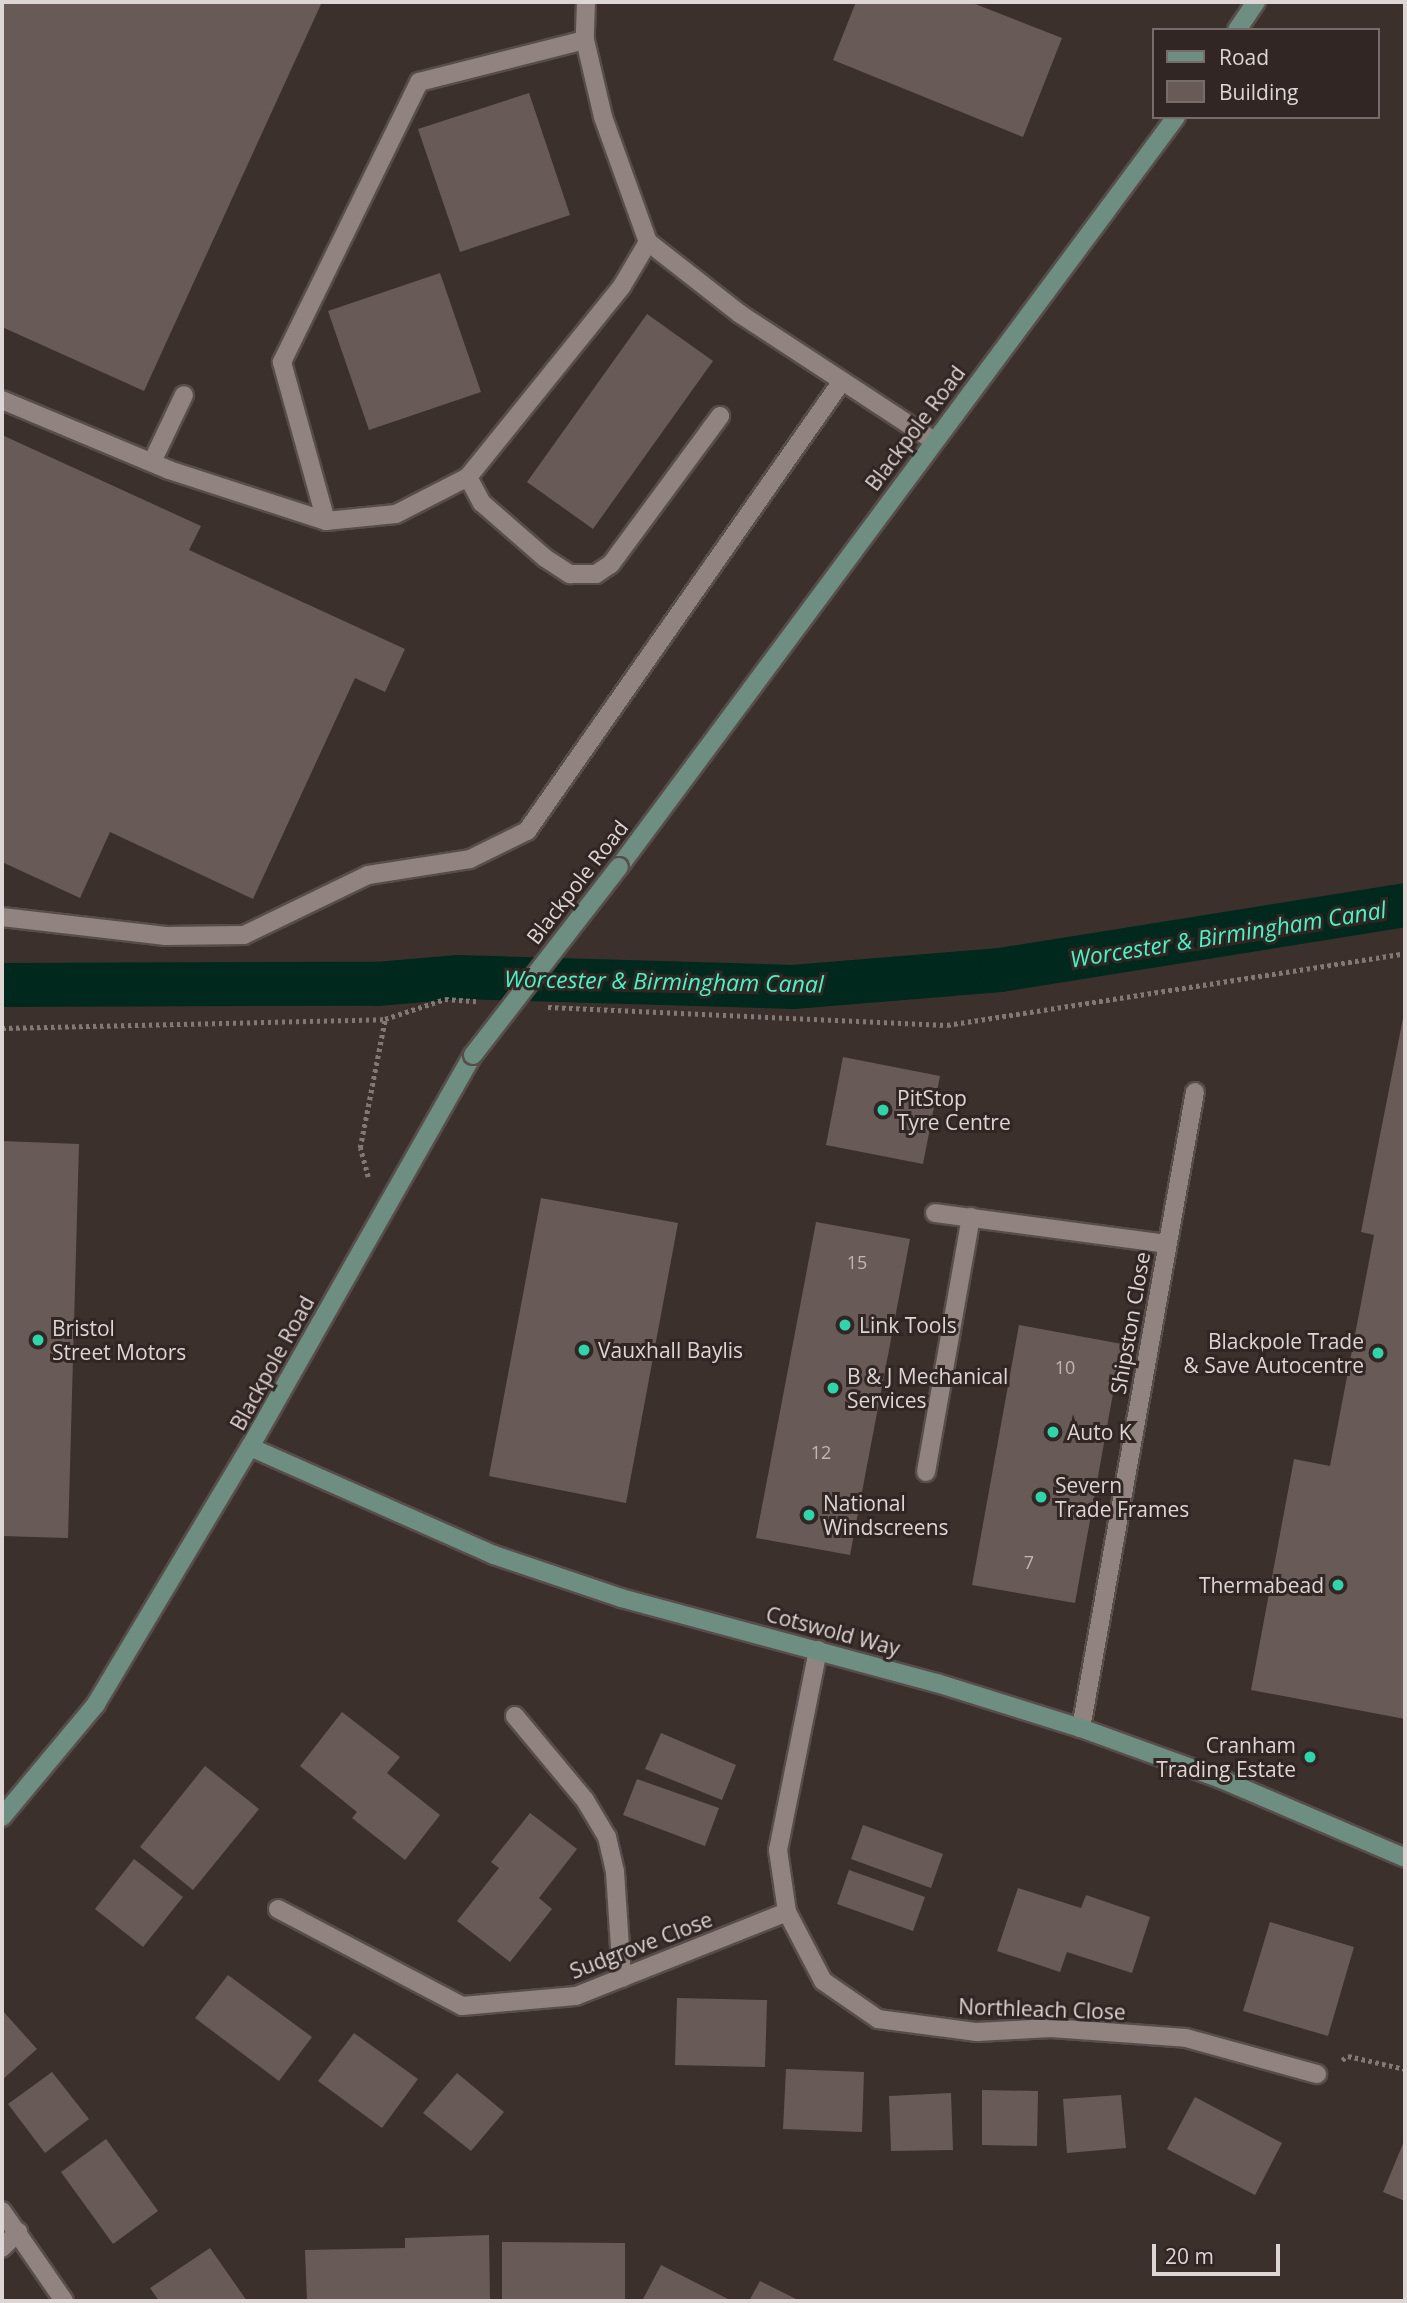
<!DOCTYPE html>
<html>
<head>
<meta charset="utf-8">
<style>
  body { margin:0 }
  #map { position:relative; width:1407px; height:2303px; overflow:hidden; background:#3c302d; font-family:"Open Sans",sans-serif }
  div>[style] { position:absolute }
  .canal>* { height:44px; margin:-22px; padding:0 22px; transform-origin:22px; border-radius:22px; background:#00281d }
  .building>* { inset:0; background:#685b57 }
  .path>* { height:4.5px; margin-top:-2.25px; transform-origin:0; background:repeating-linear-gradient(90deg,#827976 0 3.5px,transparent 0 7px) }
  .roads { filter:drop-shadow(2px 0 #574d4b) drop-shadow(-2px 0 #574d4b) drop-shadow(0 2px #574d4b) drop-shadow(0 -2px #574d4b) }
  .lane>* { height:18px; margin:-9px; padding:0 9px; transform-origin:9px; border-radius:9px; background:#918380 }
  .street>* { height:18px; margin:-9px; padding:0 9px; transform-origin:9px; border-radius:9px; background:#918380 }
  .secondary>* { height:18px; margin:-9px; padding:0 9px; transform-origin:9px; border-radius:9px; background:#6e8e82 }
  .bridges { filter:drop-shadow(2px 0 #574d4b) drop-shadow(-2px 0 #574d4b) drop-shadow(0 2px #574d4b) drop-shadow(0 -2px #574d4b) }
  .secondary-bridge>* { height:18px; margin:-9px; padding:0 9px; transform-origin:9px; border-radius:9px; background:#6e8e82 }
  .dots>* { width:19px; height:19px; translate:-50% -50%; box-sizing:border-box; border:4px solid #322624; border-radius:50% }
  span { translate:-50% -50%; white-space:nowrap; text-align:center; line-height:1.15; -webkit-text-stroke:6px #322624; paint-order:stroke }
  .number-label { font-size:18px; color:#c0b7b5 }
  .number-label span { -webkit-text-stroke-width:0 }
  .street-label { font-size:21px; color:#ddd6d4 }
  .poi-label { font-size:21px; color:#ddd6d4 }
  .left { translate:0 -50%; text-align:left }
  .right { translate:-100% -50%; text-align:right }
  .water-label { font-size:23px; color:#43f8c8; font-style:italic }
  .frame { position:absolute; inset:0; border:4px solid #ddd6d4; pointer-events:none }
  .legend { position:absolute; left:1152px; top:28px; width:228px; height:91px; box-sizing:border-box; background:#322624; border:2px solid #766c6a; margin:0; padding:9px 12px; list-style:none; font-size:21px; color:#ddd6d4 }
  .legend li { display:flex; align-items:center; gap:14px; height:35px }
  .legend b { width:35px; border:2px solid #766c6a }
  .scale { position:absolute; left:1152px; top:2244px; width:128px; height:32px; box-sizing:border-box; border:4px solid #ddd6d4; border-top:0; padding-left:9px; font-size:21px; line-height:24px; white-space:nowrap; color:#ddd6d4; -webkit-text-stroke:5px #322624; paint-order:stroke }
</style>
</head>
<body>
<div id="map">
  <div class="canal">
    <div style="left:2px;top:985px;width:375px;rotate:-0.2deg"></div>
    <div style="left:377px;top:984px;width:82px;rotate:-4.9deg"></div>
    <div style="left:459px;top:977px;width:334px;rotate:1.7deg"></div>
    <div style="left:793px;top:987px;width:208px;rotate:-4.7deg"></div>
    <div style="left:1000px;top:970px;width:410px;rotate:-9.1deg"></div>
  </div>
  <div class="building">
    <div style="clip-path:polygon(2px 2px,322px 2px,144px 391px,2px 327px)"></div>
    <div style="clip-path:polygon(856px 2px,970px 2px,1062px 38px,1023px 137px,833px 60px)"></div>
    <div style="clip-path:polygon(529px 93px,570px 215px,460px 252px,418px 129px)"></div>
    <div style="clip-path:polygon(440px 273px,481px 392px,369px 430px,328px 311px)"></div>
    <div style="clip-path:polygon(647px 314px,713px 361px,593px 529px,527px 482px)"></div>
    <div style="clip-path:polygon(2px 435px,201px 526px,189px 550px,405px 649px,385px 692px,355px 678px,253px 899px,110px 832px,80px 898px,2px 862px)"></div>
    <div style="clip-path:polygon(1405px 1008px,1405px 1719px,1251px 1690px,1294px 1459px,1330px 1466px,1374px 1235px,1361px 1232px)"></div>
    <div style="clip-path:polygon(843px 1057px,940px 1076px,923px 1164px,826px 1145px)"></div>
    <div style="clip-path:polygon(2px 1141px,79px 1144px,68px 1538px,2px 1536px)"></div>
    <div style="clip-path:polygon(541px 1198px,678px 1223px,626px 1503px,489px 1476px)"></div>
    <div style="clip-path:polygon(816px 1222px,910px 1239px,850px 1555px,756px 1538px)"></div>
    <div style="clip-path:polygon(1019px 1325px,1122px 1344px,1075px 1603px,972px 1585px)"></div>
    <div style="clip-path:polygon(342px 1712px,400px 1757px,387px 1773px,440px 1815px,405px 1860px,352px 1818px,357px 1812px,300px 1766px)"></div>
    <div style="clip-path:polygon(661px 1733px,736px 1765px,722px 1800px,645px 1769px)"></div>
    <div style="clip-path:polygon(205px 1766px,259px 1809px,193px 1890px,140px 1847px)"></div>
    <div style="clip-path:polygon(637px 1779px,719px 1808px,705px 1846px,623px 1815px)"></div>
    <div style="clip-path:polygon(530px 1813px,577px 1849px,539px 1898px,552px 1909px,510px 1962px,457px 1921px,499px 1868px,491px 1862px)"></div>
    <div style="clip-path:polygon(863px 1825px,943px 1854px,931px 1888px,851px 1859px)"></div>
    <div style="clip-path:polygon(134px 1859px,183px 1897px,143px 1947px,95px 1909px)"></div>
    <div style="clip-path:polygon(849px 1870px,925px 1897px,913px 1931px,837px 1904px)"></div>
    <div style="clip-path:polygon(1018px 1888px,1081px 1908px,1086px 1895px,1150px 1917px,1132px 1973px,1067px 1952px,1060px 1972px,997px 1951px)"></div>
    <div style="clip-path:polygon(1270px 1922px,1354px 1947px,1328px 2036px,1243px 2011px)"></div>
    <div style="clip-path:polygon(228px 1975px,312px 2037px,279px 2081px,195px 2018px)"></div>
    <div style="clip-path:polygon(677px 1998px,767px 2000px,765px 2067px,675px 2065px)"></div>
    <div style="clip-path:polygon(2px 2010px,37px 2049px,2px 2080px)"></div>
    <div style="clip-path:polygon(354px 2033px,418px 2079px,382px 2128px,318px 2081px)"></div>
    <div style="clip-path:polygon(786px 2069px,864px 2072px,862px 2132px,783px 2129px)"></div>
    <div style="clip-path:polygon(52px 2072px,89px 2119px,45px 2153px,8px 2104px)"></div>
    <div style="clip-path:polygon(457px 2073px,504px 2112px,471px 2151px,423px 2113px)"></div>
    <div style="clip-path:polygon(982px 2090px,1038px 2091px,1037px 2146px,982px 2145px)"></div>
    <div style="clip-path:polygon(951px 2093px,953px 2150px,891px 2151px,889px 2096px)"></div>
    <div style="clip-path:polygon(1121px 2095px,1126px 2148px,1067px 2153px,1063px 2099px)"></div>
    <div style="clip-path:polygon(1195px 2097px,1282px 2143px,1255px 2195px,1167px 2149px)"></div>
    <div style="clip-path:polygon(106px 2139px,158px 2211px,113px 2244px,61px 2172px)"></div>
    <div style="clip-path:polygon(1405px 2139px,1405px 2201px,1383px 2192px)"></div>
    <div style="clip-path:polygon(489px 2235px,490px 2300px,307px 2301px,305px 2250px,405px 2248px,405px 2238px)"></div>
    <div style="clip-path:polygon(502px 2242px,625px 2243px,625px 2301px,502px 2301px)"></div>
    <div style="clip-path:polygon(210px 2248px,247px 2301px,159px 2301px,150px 2288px)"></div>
    <div style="clip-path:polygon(661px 2265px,732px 2301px,642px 2301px)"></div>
    <div style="clip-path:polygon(760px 2281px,800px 2301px,749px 2301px)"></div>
  </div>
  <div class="path">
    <div style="left:548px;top:1007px;width:399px;rotate:2.6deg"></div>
    <div style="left:947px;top:1025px;width:464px;rotate:-8.9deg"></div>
    <div style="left:2px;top:1028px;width:383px;rotate:-1.3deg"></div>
    <div style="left:385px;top:1019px;width:63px;rotate:-18.4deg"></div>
    <div style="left:445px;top:999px;width:31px;rotate:4deg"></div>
    <div style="left:368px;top:1177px;width:30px;rotate:-105deg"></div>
    <div style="left:360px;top:1148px;width:131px;rotate:-79deg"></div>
    <div style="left:1342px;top:2060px;width:7px;rotate:-34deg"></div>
    <div style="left:1348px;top:2056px;width:58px;rotate:12.8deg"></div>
  </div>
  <div class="roads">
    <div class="lane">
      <div style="left:152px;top:462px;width:74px;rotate:-64.5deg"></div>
      <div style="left:468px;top:477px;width:30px;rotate:62deg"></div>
      <div style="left:482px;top:503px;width:84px;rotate:41.1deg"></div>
      <div style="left:545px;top:558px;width:30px;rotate:33deg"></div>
      <div style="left:570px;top:574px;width:26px"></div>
      <div style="left:596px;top:574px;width:18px;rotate:-34deg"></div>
      <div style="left:611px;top:564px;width:184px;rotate:-53.6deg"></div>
      <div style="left:326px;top:521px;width:165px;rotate:-105.5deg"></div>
      <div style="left:282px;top:362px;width:312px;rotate:-63.9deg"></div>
      <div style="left:419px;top:82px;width:171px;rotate:-14.2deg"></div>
      <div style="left:2px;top:917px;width:165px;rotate:6.6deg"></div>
      <div style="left:166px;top:936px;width:78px;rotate:-0.7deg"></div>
      <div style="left:244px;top:935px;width:138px;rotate:-25.8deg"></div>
      <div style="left:368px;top:875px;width:103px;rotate:-8.9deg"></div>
      <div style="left:470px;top:859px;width:64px;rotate:-26.2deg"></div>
      <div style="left:527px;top:831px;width:549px;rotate:-55.01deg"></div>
      <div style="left:926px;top:1472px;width:259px;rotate:-80deg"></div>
      <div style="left:515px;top:1716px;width:109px;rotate:50.2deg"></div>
      <div style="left:585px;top:1800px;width:43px;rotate:59.3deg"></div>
      <div style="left:607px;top:1837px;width:36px;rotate:77deg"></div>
      <div style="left:615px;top:1872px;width:106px;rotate:86.2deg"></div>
    </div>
    <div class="street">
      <div style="left:586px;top:2px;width:38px;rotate:92deg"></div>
      <div style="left:585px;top:40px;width:79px;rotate:76.8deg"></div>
      <div style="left:603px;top:117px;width:133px;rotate:70.2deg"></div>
      <div style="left:648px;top:242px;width:117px;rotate:38deg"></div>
      <div style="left:740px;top:314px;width:232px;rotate:33.2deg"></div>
      <div style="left:2px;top:400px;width:181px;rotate:22.7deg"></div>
      <div style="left:169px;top:470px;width:165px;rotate:18deg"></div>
      <div style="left:326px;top:521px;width:70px;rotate:-5.7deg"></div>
      <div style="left:396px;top:514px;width:81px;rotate:-27.2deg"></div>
      <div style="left:468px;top:477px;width:245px;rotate:-51.1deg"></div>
      <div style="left:622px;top:286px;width:51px;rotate:-59.4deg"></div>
      <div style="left:935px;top:1213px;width:234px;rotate:7.6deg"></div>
      <div style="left:818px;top:1650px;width:204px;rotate:101.3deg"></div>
      <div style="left:778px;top:1850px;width:63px;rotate:81.7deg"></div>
      <div style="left:787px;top:1912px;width:78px;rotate:62.4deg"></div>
      <div style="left:823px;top:1981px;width:67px;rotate:34.6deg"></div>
      <div style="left:878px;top:2019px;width:100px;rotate:7.5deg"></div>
      <div style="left:977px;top:2032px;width:74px;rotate:-3.1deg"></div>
      <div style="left:1051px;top:2028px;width:135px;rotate:4.2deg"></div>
      <div style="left:1186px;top:2038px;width:136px;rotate:15.4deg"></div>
      <div style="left:1081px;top:1728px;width:646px;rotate:-79.84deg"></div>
      <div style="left:278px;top:1909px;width:208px;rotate:27.8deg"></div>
      <div style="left:462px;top:2006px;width:114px;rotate:-5deg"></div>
      <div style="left:576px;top:1996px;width:227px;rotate:-21.7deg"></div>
      <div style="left:2px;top:2211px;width:109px;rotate:55.4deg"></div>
      <div style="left:2px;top:2248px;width:23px;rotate:-45deg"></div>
    </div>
    <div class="secondary">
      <div style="left:1237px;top:30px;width:34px;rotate:-56deg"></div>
      <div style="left:619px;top:867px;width:934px;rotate:-53.4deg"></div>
      <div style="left:250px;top:1447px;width:267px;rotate:23.9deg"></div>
      <div style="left:494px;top:1555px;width:134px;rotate:18.7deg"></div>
      <div style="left:621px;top:1598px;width:327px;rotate:15.1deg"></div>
      <div style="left:937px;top:1683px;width:151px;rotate:17.4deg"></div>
      <div style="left:1081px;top:1728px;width:149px;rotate:20deg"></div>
      <div style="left:1221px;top:1779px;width:200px;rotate:23.2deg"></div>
      <div style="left:2px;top:1817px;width:147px;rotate:-50.2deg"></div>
      <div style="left:96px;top:1704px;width:300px;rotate:-59.1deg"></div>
      <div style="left:250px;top:1447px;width:451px;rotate:-60.4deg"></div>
    </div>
  </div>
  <div class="bridges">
    <div class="secondary-bridge">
      <div style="left:473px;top:1055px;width:238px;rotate:-52.2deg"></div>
    </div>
  </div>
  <div class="dots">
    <div style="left:883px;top:1110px;background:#2fd4aa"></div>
    <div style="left:845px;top:1325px;background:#2fd4aa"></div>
    <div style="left:38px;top:1340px;background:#2fd4aa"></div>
    <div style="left:584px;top:1350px;background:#2fd4aa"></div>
    <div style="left:1378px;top:1353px;background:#2fd4aa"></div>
    <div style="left:833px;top:1388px;background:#2fd4aa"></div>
    <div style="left:1053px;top:1432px;background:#2fd4aa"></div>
    <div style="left:1041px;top:1497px;background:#2fd4aa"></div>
    <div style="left:809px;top:1515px;background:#2fd4aa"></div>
    <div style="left:1338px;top:1585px;background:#2fd4aa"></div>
    <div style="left:1310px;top:1757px;background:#2fd4aa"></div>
  </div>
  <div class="number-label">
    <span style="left:857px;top:1262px">15</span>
    <span style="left:1065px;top:1367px">10</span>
    <span style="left:821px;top:1452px">12</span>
    <span style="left:1029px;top:1562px">7</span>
  </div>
  <div class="street-label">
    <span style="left:915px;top:428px;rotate:-53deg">Blackpole Road</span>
    <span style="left:577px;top:882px;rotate:-52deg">Blackpole Road</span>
    <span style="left:1130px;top:1323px;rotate:-80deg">Shipston Close</span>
    <span style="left:272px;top:1363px;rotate:-61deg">Blackpole Road</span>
    <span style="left:833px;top:1631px;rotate:15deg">Cotswold Way</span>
    <span style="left:641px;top:1945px;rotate:-21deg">Sudgrove Close</span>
    <span style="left:1042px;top:2009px;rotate:2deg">Northleach Close</span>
  </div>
  <div class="poi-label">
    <span class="left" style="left:897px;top:1110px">PitStop<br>Tyre Centre</span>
    <span class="left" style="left:859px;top:1325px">Link Tools</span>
    <span class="left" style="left:52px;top:1340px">Bristol<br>Street Motors</span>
    <span class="right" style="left:1364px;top:1353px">Blackpole Trade<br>&amp; Save Autocentre</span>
    <span class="left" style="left:598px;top:1350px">Vauxhall Baylis</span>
    <span class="left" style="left:847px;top:1388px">B &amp; J Mechanical<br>Services</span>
    <span class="left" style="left:1067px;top:1432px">Auto K</span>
    <span class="left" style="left:1055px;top:1497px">Severn<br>Trade Frames</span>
    <span class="left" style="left:823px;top:1515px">National<br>Windscreens</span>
    <span class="right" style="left:1324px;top:1585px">Thermabead</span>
    <span class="right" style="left:1296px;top:1757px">Cranham<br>Trading Estate</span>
  </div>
  <div class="water-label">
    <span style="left:1228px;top:934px;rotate:-9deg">Worcester &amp; Birmingham Canal</span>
    <span style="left:664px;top:981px;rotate:1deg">Worcester &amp; Birmingham Canal</span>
  </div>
  <div class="frame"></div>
  <ul class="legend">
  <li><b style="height:9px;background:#6e8e82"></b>Road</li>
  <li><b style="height:19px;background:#685b57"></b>Building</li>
  </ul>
  <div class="scale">20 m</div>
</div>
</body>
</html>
